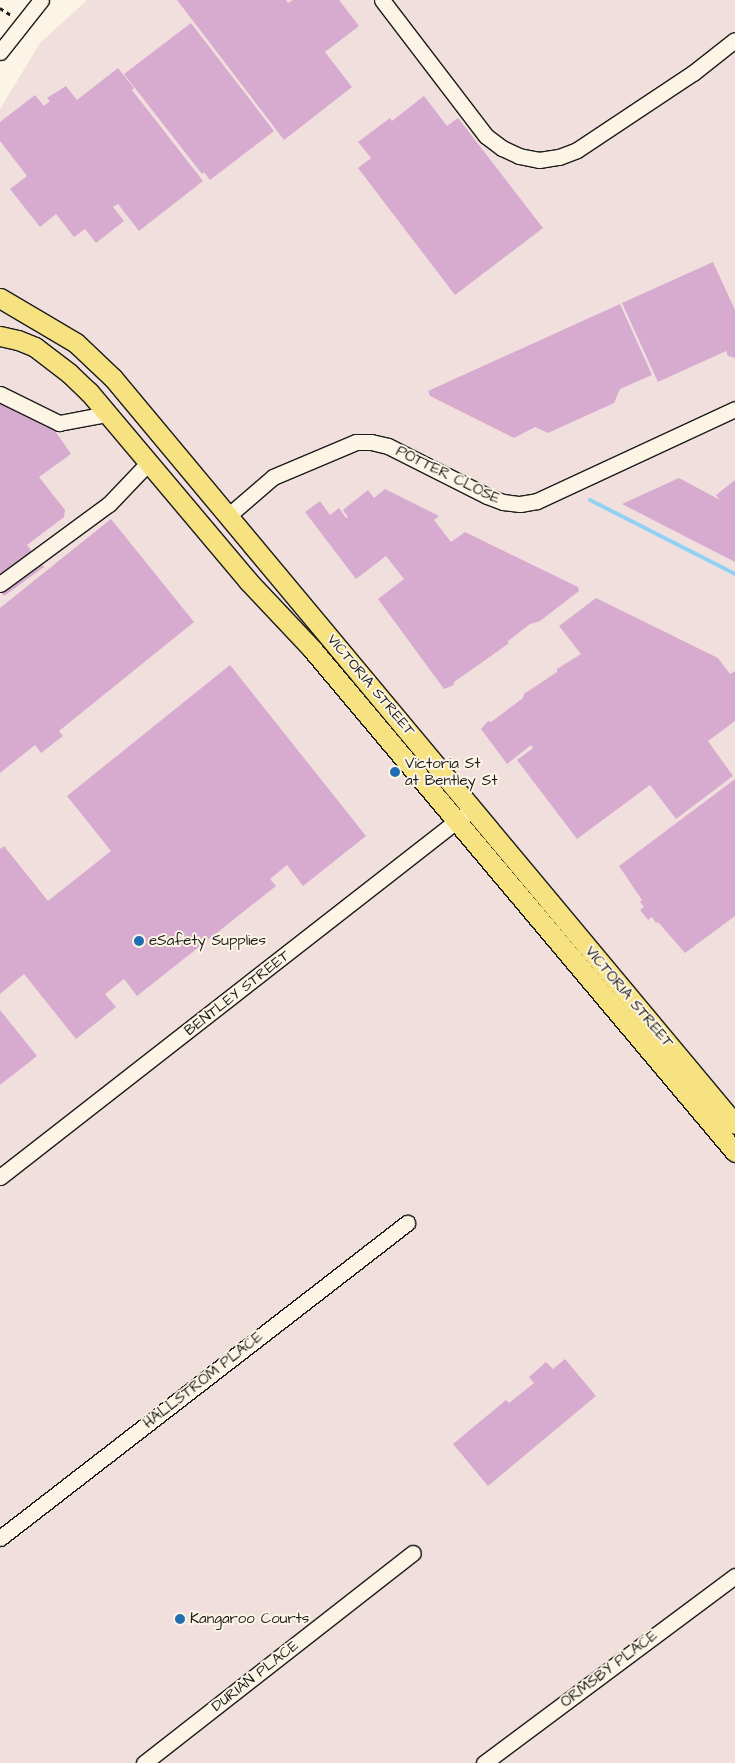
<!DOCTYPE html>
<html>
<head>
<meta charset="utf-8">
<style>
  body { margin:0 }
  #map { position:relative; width:735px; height:1763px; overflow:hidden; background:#fcf5e5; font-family:"Architects Daughter",sans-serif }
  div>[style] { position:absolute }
  .built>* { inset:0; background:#f1dfde }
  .stream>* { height:4px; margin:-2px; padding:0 2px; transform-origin:2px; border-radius:2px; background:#91d1f3 }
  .building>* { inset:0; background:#d7abcf }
  .path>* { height:2.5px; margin-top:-1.25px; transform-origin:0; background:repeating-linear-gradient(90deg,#1c1c1c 0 4px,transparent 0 8px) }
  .roads { filter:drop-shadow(1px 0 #1c1c1c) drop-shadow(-1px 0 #1c1c1c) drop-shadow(0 1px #1c1c1c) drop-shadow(0 -1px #1c1c1c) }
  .minor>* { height:15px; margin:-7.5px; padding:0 7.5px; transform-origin:7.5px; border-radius:7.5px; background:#fcf5e5 }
  .major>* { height:19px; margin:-9.5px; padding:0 9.5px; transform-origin:9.5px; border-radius:9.5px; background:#f7e281 }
  .dots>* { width:14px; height:14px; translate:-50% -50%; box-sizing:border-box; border:2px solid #fcf5e5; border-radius:50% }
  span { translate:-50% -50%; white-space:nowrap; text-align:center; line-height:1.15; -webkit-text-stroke:4px #fcf5e5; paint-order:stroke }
  .street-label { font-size:15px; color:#1c1c1c }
  .poi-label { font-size:15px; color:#1c1c1c }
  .left { translate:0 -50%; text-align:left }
</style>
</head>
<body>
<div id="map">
  <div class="built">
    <div style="clip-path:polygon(87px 0,735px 0,735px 1763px,0 1763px,0 109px,40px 43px)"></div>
  </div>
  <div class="stream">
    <div style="left:590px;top:500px;width:163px;rotate:27deg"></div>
  </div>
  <div class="building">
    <div style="clip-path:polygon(177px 0,286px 0,288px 3px,293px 0,339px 0,359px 26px,325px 52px,352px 87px,284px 140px)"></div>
    <div style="clip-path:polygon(191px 23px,274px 131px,210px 180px,204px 172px,202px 174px,124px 74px)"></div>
    <div style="clip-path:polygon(118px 68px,134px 88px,132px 90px,203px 181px,139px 231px,118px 204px,113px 207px,124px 221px,96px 243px,85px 229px,74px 237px,56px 214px,40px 227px,10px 189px,27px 176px,0 141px,0 122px,35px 95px,44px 106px,50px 101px,47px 98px,66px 86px,77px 100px)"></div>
    <div style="clip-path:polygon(424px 96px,447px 126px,458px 118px,543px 228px,455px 295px,358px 168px,371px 158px,358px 142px,390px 118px,392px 121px)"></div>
    <div style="clip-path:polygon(713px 262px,735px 310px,735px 358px,728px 356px,726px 351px,658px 382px,622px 303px)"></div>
    <div style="clip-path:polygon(620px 304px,652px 375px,620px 389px,614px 403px,548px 433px,535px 427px,514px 438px,430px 396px,428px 391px)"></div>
    <div style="clip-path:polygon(0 402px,53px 428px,71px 454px,39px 477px,65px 510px,64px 517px,27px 545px,44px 567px,4px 596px,0 590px)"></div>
    <div style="clip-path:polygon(679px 478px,720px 500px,716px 495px,735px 480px,735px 562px,622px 504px)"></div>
    <div style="clip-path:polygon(385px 489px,439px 516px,434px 520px,451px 542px,465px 532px,578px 587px,579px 591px,540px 621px,530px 624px,508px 641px,508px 644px,454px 682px,454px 685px,444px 689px,378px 599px,404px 579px,386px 556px,356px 579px,305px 512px,320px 501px,330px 515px,339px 508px,346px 518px,348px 517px,343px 510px,368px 490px,374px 498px)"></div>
    <div style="clip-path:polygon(111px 519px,194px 622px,59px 731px,63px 736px,41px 753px,35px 745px,0 773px,0 608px)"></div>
    <div style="clip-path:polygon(596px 598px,718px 658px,730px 674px,735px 671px,735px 721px,708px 741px,733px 776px,676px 819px,650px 785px,577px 839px,517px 760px,533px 748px,531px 745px,507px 764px,481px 729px,488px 721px,491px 722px,523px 698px,524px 694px,557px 672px,557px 669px,581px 654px,559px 626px)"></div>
    <div style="clip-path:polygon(230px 665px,366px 836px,303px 886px,287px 865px,270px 879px,276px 886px,137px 996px,124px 979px,105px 994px,116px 1007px,76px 1039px,24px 974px,0 994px,0 849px,4px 846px,48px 901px,111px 851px,67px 796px)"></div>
    <div style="clip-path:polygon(735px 779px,735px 916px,685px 953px,658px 922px,656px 923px,652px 917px,648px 920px,640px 910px,644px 907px,640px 902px,642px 900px,619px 866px)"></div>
    <div style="clip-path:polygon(0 1010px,37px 1056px,0 1085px)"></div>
    <div style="clip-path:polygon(565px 1359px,596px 1396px,488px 1486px,453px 1444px,506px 1400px,509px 1403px,534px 1383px,529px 1377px,546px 1362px,553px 1369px)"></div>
  </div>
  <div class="path">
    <div style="left:0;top:8px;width:15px;rotate:32deg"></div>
  </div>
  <div class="roads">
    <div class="minor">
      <div style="left:382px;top:0;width:171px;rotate:52.6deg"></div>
      <div style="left:486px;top:136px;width:20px;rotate:37deg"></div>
      <div style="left:502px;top:148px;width:19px;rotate:25deg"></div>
      <div style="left:519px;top:156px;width:20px;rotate:11deg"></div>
      <div style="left:539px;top:160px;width:20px;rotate:-9deg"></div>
      <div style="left:559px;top:157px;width:19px;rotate:-21deg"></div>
      <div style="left:577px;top:150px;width:139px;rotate:-33.6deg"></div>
      <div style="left:693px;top:73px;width:53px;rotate:-38.2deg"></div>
      <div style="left:0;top:52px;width:66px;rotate:-51.7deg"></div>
      <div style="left:0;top:394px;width:66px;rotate:26.2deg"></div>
      <div style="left:59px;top:423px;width:49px;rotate:-10.6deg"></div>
      <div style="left:229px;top:515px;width:58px;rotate:-40.8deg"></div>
      <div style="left:273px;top:477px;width:90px;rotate:-22.9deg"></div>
      <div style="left:356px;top:442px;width:15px"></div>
      <div style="left:371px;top:442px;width:17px;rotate:13deg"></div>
      <div style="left:388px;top:446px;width:111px;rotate:26.8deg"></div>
      <div style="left:487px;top:496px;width:17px;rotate:21deg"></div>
      <div style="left:503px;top:502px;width:17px;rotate:7deg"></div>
      <div style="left:520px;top:504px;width:17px;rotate:-10deg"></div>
      <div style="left:537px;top:501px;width:218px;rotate:-24.9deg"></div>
      <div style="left:0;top:584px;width:135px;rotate:-36.3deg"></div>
      <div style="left:109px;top:504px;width:57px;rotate:-46.4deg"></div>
      <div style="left:0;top:1177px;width:589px;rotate:-37.96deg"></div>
      <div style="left:0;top:1538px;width:515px;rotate:-37.74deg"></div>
      <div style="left:144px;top:1763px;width:341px;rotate:-38deg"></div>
      <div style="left:484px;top:1763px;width:313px;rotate:-36.7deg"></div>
    </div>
    <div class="major">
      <div style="left:0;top:298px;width:88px;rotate:30.6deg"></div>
      <div style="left:76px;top:343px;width:51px;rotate:43.4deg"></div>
      <div style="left:113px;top:378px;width:971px;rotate:50.18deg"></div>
      <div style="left:0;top:336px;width:18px;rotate:13deg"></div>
      <div style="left:18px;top:340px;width:18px;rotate:22deg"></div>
      <div style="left:35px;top:347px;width:43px;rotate:37.4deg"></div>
      <div style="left:69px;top:373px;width:28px;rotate:44deg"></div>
      <div style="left:89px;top:392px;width:247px;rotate:49.9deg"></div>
      <div style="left:248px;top:581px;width:93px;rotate:46.7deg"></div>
      <div style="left:312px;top:649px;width:657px;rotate:49.94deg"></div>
    </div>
  </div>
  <div class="dots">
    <div style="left:395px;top:772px;background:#1f6fb2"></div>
    <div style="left:139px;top:941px;background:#1f6fb2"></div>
    <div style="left:180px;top:1619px;background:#1f6fb2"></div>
  </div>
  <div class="street-label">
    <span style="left:448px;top:475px;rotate:26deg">POTTER CLOSE</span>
    <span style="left:371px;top:685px;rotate:50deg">VICTORIA STREET</span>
    <span style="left:237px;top:993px;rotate:-38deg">BENTLEY STREET</span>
    <span style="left:629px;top:997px;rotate:50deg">VICTORIA STREET</span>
    <span style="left:203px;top:1380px;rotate:-38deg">HALLSTROM PLACE</span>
    <span style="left:609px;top:1669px;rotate:-37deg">ORMSBY PLACE</span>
    <span style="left:255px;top:1676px;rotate:-38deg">DURIAN PLACE</span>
  </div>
  <div class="poi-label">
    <span class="left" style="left:405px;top:772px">Victoria St<br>at Bentley St</span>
    <span class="left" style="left:149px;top:941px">eSafety Supplies</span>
    <span class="left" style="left:190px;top:1619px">Kangaroo Courts</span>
  </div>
</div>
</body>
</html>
